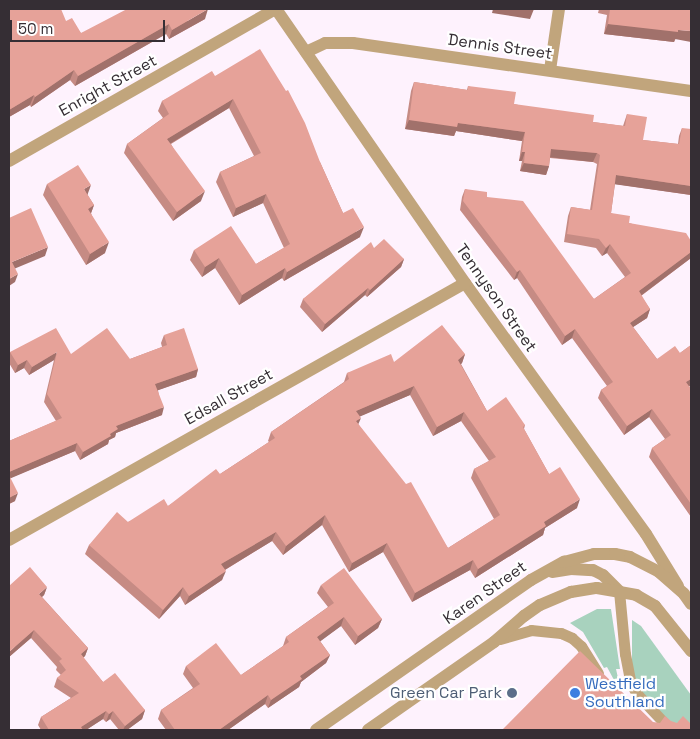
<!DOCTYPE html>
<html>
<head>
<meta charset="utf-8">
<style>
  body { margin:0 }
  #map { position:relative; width:700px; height:739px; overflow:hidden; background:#fef2fd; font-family:"Space Grotesk",sans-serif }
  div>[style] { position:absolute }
  .green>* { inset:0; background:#a8d2be }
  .service>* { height:11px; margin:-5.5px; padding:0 5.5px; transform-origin:5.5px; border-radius:5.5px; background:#c1a57c }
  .minor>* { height:12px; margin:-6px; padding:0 6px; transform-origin:6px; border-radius:6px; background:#c1a57c }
  .tertiary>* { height:12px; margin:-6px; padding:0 6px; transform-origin:6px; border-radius:6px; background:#c1a57c }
  .wall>* { inset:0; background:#c68b84 }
  .shaded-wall>* { inset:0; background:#a1716b }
  .building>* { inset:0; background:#e6a299 }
  .dots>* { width:14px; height:14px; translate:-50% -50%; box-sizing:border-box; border:2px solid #fff; border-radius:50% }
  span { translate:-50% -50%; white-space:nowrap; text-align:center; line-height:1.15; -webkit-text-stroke:4.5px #fff; paint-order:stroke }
  .street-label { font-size:16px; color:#352e34 }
  .shop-label { font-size:16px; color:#366cbe }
  .left { translate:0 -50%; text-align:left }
  .service-label { font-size:16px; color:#4e5e75 }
  .right { translate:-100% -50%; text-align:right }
  .frame { position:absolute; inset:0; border:10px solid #352e34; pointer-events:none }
  .scale { position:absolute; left:10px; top:20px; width:155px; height:22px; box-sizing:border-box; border:2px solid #352e34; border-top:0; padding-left:6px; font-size:15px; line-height:18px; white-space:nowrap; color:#352e34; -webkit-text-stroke:4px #fff; paint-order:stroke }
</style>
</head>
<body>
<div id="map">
  <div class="green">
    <div style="clip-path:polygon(597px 609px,611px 609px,620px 669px,616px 669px,618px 678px,614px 680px,607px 667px,604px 668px,583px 632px,570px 623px)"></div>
    <div style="clip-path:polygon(632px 620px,641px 626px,691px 695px,691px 730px,678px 730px,642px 693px,636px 682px,632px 667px)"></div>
  </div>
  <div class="service">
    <div style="left:619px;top:591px;width:63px;rotate:84.6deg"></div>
    <div style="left:625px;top:654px;width:31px;rotate:79deg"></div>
    <div style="left:631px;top:684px;width:13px;rotate:58deg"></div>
    <div style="left:638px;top:695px;width:48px;rotate:46.7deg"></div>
    <div style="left:500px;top:639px;width:32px;rotate:-16deg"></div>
    <div style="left:531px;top:630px;width:30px;rotate:6deg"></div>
    <div style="left:561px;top:633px;width:12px;rotate:24deg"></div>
    <div style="left:572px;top:638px;width:12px;rotate:42deg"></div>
    <div style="left:581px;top:646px;width:32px;rotate:58deg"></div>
  </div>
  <div class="minor">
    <div style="left:276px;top:9px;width:333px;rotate:55.4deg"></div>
    <div style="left:465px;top:283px;width:309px;rotate:54.2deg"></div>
    <div style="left:646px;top:534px;width:61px;rotate:58.4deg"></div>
    <div style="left:306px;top:52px;width:21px;rotate:-25deg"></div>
    <div style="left:325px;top:43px;width:28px"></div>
    <div style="left:353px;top:43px;width:341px;rotate:8.1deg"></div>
    <div style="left:550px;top:70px;width:62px;rotate:-81.6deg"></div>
    <div style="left:9px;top:161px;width:307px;rotate:-29.7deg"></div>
    <div style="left:9px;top:540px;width:523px;rotate:-29.41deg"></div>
  </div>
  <div class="tertiary">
    <div style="left:552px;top:572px;width:19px;rotate:-9deg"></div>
    <div style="left:571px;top:569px;width:22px;rotate:3deg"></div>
    <div style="left:593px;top:570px;width:11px;rotate:27deg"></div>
    <div style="left:603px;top:575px;width:23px;rotate:45deg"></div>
    <div style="left:316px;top:730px;width:262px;rotate:-34.9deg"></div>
    <div style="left:531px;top:580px;width:38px;rotate:-29deg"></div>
    <div style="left:564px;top:562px;width:31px;rotate:-15deg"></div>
    <div style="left:594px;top:554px;width:21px"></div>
    <div style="left:615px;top:554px;width:15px;rotate:11deg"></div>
    <div style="left:630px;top:557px;width:33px;rotate:27deg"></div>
    <div style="left:659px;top:572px;width:33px;rotate:41deg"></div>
    <div style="left:684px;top:594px;width:12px;rotate:55deg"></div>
    <div style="left:368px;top:730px;width:154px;rotate:-34.9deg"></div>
    <div style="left:494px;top:642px;width:40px;rotate:-41deg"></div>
    <div style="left:524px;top:616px;width:19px;rotate:-35deg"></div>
    <div style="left:540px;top:605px;width:34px;rotate:-23deg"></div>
    <div style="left:571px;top:592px;width:26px;rotate:-9deg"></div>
    <div style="left:597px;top:588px;width:40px;rotate:10deg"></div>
    <div style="left:636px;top:595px;width:22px;rotate:30deg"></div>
    <div style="left:655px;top:606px;width:58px;rotate:51.3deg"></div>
  </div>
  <div class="wall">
    <div style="clip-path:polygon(9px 9px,66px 21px,81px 33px,205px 19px,169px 39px,166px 34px,75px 86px,70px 80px,31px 107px,30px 105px,9px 117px)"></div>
    <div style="clip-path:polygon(599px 9px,691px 9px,674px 42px,604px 34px,607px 15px,598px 13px)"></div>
    <div style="clip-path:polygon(215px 76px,320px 162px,343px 213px,360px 237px,284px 281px,282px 278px,239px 305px,215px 268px,202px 277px,190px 260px,194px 250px,256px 264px,284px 248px,263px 203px,233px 217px,216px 182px,220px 172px,254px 156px,229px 108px,171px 144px,201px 201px,173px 221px,124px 153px,127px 144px,163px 118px,158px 111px,162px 101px)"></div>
    <div style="clip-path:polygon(414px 82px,467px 90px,468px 86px,514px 104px,593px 122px,623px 126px,627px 114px,643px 140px,678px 144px,679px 136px,682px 128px,691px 195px,615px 184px,611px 213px,629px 223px,691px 241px,691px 258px,641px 296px,650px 309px,647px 318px,633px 327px,657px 359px,680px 353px,691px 345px,691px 385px,689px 386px,691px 389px,691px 517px,649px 457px,652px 448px,665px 439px,649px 417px,624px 435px,598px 398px,601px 390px,607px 386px,572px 338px,562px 345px,517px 278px,514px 280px,460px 210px,462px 197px,465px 189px,487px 197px,594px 299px,625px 277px,607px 253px,602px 256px,596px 248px,564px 242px,568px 216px,571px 207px,590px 210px,597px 164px,593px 162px,550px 158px,549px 166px,546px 175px,520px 171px,522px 161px,519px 161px,522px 141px,456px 131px,454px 136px,405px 129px,411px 91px)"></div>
    <div style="clip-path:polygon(47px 184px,87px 194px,94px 205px,91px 213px,105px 253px,86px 265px,43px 195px)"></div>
    <div style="clip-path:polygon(374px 248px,404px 259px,401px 267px,367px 297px,365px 295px,322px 332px,300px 307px,303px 299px)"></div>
    <div style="clip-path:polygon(164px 335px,198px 369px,196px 377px,158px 390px,162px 415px,116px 433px,115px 437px,109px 440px,108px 444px,80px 460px,75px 451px,10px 478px,15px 501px,9px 504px,9px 441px,56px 421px,44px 402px,54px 360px,29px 375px,24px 368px,15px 373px,9px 363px,9px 354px,10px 352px,71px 354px,130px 359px,162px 347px,161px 343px)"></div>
    <div style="clip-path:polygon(evenodd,465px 354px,462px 363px,461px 364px,487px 411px,525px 425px,524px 429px,549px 474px,577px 508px,545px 528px,543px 535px,475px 578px,470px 570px,412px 602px,383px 552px,349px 572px,322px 525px,283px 555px,272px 541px,225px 570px,222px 580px,185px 605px,180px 596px,159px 619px,85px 554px,89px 545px,128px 522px,168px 506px,220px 474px,269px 442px,268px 441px,271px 432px,344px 382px,347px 373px,394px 362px,465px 354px,410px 395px,433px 436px,461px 421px,489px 461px,474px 469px,471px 478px,494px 519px,448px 548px,358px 424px,360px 416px,410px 395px)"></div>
    <div style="clip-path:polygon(321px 585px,382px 619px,378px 628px,355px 645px,341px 626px,320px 641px,330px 655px,326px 663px,301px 682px,299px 687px,268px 708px,265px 704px,228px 730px,166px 730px,158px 719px,161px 710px,193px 688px,183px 674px,186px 666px,241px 675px,283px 646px,286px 637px,328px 607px,317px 593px)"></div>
    <div style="clip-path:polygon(47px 587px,44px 595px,42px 597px,88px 648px,85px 656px,83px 658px,103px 682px,145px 710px,142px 719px,127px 730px,119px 730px,110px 719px,106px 722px,103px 719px,86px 730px,41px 730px,38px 725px,41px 717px,71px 698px,54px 687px,57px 678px,61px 675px,56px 670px,57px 667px,31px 638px,9px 657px)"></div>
  </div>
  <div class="shaded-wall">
    <div style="clip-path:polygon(208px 9px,205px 19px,169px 39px,172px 30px)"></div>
    <div style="clip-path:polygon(493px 9px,534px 9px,530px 19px,492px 13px)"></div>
    <div style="clip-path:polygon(169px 24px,166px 34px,75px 86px,78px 76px)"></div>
    <div style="clip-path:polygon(608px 24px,691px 31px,691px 42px,675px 39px,674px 42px,604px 34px)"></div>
    <div style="clip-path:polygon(74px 70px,70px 80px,31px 107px,35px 97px)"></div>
    <div style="clip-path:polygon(34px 95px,30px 105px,9px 117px,9px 110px)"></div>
    <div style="clip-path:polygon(233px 99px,229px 108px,163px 148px,167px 139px)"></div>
    <div style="clip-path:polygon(409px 120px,458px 123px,525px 132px,522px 141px,456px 131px,454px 136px,405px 129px)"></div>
    <div style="clip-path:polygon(551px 149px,597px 153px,593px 162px,548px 157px)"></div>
    <div style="clip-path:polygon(522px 152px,525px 152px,522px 161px,519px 161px)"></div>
    <div style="clip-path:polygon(524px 163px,549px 166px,546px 175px,520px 171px)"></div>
    <div style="clip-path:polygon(616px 175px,691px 186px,691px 195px,613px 184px)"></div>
    <div style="clip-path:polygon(91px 185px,87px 196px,84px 189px)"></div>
    <div style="clip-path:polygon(205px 191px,201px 201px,173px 221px,177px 212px)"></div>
    <div style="clip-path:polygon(266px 194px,263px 203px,233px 217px,236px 208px)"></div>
    <div style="clip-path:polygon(94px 205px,90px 216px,88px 209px)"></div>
    <div style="clip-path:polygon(364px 227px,360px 237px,284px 281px,287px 272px)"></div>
    <div style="clip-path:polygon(109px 242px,105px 253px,86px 265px,90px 254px)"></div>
    <div style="clip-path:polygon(610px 244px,607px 253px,602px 256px,606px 248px)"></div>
    <div style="clip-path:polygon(48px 247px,45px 256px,9px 271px,12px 262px)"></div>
    <div style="clip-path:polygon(691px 252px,691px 258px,635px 300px,639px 291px)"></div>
    <div style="clip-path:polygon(219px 258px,215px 268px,202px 277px,205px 267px)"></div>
    <div style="clip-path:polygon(404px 259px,401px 267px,367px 297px,370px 290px)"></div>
    <div style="clip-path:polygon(285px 268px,282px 278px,239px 305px,242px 295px)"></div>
    <div style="clip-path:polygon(520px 270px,517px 278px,514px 280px,517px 272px)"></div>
    <div style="clip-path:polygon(18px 274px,15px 282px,9px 286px,9px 279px)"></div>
    <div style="clip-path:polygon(368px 288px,365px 295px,322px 332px,325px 324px)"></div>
    <div style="clip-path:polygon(650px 309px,647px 318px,627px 331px,630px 323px)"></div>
    <div style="clip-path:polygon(575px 329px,572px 338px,562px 345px,565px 336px)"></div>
    <div style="clip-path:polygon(57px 352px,54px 360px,29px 375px,32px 367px)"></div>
    <div style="clip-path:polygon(465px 354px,462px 363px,455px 369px,458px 360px)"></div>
    <div style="clip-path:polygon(27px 360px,24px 368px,15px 373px,18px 365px)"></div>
    <div style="clip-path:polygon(198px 369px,196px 377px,153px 392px,155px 384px)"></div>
    <div style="clip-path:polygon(691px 379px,691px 385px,683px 391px,686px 382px)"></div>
    <div style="clip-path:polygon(414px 386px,410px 395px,352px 420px,356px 411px)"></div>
    <div style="clip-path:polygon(164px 407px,162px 415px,116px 433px,115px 437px,109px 440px,108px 444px,80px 460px,83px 452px,110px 434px,116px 426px)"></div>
    <div style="clip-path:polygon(652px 409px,649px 417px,624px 435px,627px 426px)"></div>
    <div style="clip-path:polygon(464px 412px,461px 421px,433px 436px,437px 427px)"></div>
    <div style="clip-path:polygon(361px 418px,357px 427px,356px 421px)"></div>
    <div style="clip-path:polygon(77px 443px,75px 451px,9px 479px,9px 472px)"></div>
    <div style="clip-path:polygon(18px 493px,15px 501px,9px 504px,9px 498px)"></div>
    <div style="clip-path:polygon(580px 499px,577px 508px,545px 528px,543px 535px,475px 578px,478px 569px,544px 522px)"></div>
    <div style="clip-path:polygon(325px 515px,322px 525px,283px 555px,286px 546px)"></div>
    <div style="clip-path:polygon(276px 532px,272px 541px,218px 574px,221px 564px)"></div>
    <div style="clip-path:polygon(387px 543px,383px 552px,349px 572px,352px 563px)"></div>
    <div style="clip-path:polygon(473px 560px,470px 570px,412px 602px,415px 593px)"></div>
    <div style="clip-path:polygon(226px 571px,222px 580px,185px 605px,189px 596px)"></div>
    <div style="clip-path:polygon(47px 587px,44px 595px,36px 602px,39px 594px)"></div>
    <div style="clip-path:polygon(183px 587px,180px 596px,159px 619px,163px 610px)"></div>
    <div style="clip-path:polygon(344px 617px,341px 626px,314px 646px,317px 637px)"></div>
    <div style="clip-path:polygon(382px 619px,378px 628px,355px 645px,358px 636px)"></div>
    <div style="clip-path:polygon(34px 630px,31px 638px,9px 657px,9px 652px)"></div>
    <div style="clip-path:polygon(88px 648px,85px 656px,78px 662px,81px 654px)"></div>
    <div style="clip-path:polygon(330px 655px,326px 663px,301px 682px,299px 687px,268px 708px,271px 700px,300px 676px)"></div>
    <div style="clip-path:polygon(268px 695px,265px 704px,228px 730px,219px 730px)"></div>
    <div style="clip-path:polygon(145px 710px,142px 719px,127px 730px,123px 730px,125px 726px)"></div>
    <div style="clip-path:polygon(106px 711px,103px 719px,86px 730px,80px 730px,81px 727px)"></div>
    <div style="clip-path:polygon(113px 711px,110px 719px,106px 722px,109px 714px)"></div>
  </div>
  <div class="building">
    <div style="clip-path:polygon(9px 9px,61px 9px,66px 21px,72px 18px,81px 33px,127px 9px,208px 9px,172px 30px,169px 24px,78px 76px,74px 70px,35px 97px,34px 95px,9px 110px)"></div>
    <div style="clip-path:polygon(610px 9px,691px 9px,691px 31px,678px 30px,678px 32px,608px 24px)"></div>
    <div style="clip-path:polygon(260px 49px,286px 91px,288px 90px,305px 123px,320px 162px,343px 213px,353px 208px,364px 227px,287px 272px,285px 268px,242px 295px,219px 258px,205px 267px,194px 250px,231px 226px,256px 264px,290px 244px,266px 194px,236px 208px,220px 172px,261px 153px,233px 99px,167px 139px,205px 191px,177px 212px,127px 144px,169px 114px,162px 101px,212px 71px,215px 76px)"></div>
    <div style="clip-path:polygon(414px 82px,468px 90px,468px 86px,516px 92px,514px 104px,594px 115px,593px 122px,625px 126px,627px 114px,647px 117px,643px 140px,679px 144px,682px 128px,691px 129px,691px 186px,616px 175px,611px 213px,630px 216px,629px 223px,686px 233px,691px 241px,691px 252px,639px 291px,650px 309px,630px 323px,657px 359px,675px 346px,680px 353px,691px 345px,691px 379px,686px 382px,691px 389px,691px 504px,652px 448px,671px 435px,652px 409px,627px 426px,601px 390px,613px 382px,575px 329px,565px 336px,520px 270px,517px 272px,463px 201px,465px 189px,487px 192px,487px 197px,523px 201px,594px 299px,631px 273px,610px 244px,606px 248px,599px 239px,567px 234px,571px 207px,592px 210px,600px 155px,597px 153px,551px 149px,549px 166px,524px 163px,525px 152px,522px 152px,525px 132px,458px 123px,457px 127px,409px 120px)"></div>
    <div style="clip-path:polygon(78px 165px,91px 185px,84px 189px,94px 205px,88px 209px,109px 242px,90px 254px,47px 184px)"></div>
    <div style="clip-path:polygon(31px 208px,48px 247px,12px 262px,18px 274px,9px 279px,9px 218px)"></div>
    <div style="clip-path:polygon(384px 239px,404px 259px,370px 290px,368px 288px,325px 324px,303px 299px,371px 242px,374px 248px)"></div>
    <div style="clip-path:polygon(evenodd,442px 325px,465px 354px,458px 360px,487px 411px,506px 397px,525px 425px,523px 427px,549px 474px,560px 467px,580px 499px,544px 522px,546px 526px,478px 569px,473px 560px,415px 593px,387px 543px,352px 563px,325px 515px,286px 546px,276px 532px,221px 564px,226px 571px,189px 596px,183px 587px,163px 610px,89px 545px,117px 512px,128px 522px,164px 499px,168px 506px,216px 469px,220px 474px,275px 438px,271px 432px,349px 379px,347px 373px,391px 354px,394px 362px,442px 325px,414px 386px,437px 427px,464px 412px,496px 457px,474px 469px,500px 515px,448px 548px,411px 482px,406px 484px,356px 421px,361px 418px,356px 411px,414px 386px)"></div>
    <div style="clip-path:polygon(56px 328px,71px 354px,107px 328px,130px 359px,167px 345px,164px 335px,184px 328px,198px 369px,155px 384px,164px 407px,116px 426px,118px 429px,110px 434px,111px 436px,83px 452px,77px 443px,9px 472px,9px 441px,62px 418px,47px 394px,57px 352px,32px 367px,27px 360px,18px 365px,10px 352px)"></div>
    <div style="clip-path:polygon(9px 475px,18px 493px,9px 498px)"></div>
    <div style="clip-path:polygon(30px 567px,47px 587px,39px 594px,88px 648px,81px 654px,103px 682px,115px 673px,145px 710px,125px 726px,113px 711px,109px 714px,106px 711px,81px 727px,83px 730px,49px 730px,41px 717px,79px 693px,57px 678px,66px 670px,59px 661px,62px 659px,34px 630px,9px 652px,9px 586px)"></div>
    <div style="clip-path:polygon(344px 568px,382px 619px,358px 636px,344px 617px,317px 637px,330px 655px,300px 676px,302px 679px,271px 700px,268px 695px,219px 730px,175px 730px,161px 710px,200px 684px,186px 666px,216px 643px,241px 675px,289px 642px,286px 637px,334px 603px,321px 585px)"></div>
    <div style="clip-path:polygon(580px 651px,653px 722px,660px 723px,665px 716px,671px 721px,677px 723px,683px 716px,691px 724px,691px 730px,502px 730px)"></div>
  </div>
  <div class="dots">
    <div style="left:512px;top:693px;background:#5c6f8a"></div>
    <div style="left:575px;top:693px;background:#3f7fe0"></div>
  </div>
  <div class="street-label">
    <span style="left:500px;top:47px;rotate:8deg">Dennis Street</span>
    <span style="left:108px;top:86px;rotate:-29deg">Enright Street</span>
    <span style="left:496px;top:298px;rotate:55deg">Tennyson Street</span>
    <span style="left:229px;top:397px;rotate:-29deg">Edsall Street</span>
    <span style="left:485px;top:593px;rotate:-35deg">Karen Street</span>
  </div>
  <div class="shop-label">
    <span class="left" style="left:585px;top:693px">Westfield<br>Southland</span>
  </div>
  <div class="service-label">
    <span class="right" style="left:502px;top:693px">Green Car Park</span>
  </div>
  <div class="frame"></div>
  <div class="scale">50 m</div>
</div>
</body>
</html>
